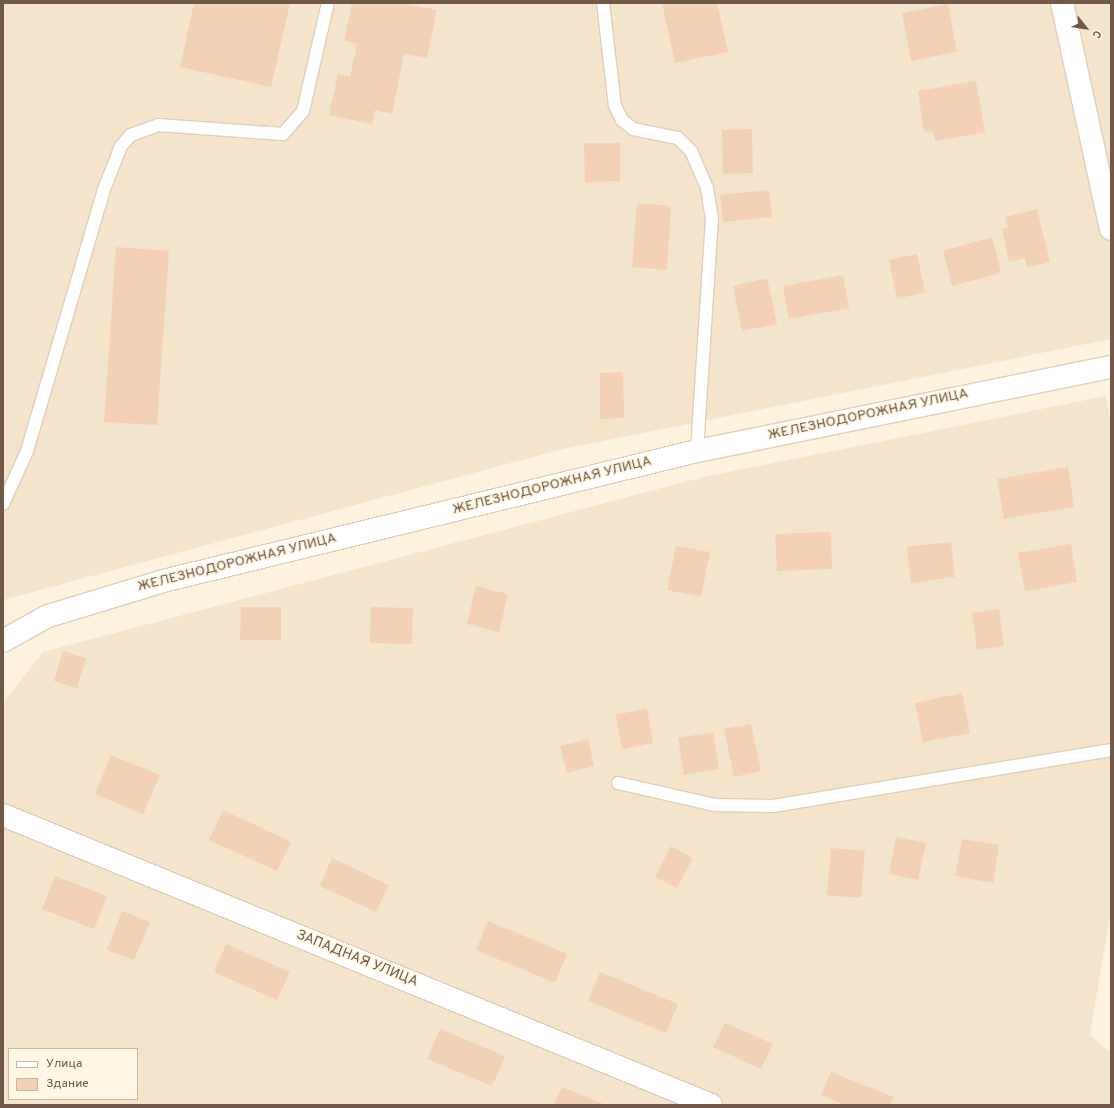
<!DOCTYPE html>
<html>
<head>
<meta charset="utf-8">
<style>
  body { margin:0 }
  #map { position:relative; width:1114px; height:1108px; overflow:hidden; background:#fcf2de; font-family:Overpass,sans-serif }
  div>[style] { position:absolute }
  .residential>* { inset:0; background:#f4e4cc }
  .building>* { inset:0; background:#f2d1b5 }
  .roads { filter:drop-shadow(1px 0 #e0ceba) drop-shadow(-1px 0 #e0ceba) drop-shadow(0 1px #e0ceba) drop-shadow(0 -1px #e0ceba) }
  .lane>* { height:12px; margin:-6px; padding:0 6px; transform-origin:6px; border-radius:6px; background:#fff }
  .street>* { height:22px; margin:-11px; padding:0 11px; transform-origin:11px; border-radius:11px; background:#fff }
  .secondary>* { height:22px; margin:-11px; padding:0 11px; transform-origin:11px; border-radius:11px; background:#fff }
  span { translate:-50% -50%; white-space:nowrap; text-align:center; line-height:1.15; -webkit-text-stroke:3.5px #fff6e4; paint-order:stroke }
  .street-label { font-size:14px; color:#725846 }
  .frame { position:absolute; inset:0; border:4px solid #725846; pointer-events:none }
  .legend { position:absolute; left:8px; top:1048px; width:130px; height:52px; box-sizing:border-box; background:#fff6e4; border:1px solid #c7b7a5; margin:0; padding:5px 7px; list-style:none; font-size:12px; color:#725846 }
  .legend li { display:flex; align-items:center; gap:8px; height:20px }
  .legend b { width:20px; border:1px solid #c7b7a5 }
  .north { position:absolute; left:1066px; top:8px; width:40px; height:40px; -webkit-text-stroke:3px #fff6e4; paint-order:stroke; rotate:120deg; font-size:11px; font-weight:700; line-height:16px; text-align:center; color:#725846 }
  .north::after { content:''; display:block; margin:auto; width:14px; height:18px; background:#725846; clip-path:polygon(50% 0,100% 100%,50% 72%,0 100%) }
</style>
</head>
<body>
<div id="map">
  <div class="residential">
    <div style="clip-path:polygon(3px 3px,1111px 3px,1111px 339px,563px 449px,3px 600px)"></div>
    <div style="clip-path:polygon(evenodd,1106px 396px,1111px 421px,1111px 909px,1090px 1035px,1111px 1053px,1111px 1105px,3px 1105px,3px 703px,43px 652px,703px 477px,1106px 396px,9px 1049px,137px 1049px,137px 1099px,9px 1099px,9px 1049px)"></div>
  </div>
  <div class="building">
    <div style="clip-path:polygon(194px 3px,290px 3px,271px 87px,180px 67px)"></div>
    <div style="clip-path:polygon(352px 3px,401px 3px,437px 10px,427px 58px,404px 54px,392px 114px,375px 110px,372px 124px,329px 115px,338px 74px,350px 77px,357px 44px,344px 41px)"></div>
    <div style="clip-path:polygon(662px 3px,717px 3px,728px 52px,675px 63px)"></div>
    <div style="clip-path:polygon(948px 4px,957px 52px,911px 61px,902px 13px)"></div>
    <div style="clip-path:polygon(976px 81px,985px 132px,935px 141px,933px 131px,924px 132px,918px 91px)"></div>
    <div style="clip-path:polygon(752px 129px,753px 173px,723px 174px,722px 130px)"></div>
    <div style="clip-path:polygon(584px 143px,620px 143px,620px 181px,585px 182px)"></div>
    <div style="clip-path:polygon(769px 190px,772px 217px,723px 222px,720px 195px)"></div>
    <div style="clip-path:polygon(637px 203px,671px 206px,667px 270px,632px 267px)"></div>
    <div style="clip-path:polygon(1037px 209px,1050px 262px,1027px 268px,1025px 258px,1009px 262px,1002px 229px,1008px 228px,1005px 217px)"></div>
    <div style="clip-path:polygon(992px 237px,1001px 273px,952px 286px,943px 251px)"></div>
    <div style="clip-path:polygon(116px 247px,169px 251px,157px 425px,104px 422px)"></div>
    <div style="clip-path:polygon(917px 254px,925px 292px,897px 299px,889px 260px)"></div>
    <div style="clip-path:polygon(843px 275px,849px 308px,789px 319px,783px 286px)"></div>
    <div style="clip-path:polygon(767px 278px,777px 324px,742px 331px,733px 286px)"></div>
    <div style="clip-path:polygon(623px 372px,624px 418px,600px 419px,600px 373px)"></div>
    <div style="clip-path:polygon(1068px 467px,1074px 507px,1004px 519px,997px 479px)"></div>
    <div style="clip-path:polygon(831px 532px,832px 569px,777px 571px,775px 534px)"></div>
    <div style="clip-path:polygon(951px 542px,955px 577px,911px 583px,907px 547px)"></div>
    <div style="clip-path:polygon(1071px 544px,1077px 582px,1025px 591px,1018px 553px)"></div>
    <div style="clip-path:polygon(676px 546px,710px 552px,701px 597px,667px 590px)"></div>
    <div style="clip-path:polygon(476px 586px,508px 594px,499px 632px,467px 624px)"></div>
    <div style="clip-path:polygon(241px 607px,281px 607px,281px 640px,240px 640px)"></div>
    <div style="clip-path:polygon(371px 607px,413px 608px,412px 644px,370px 643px)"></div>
    <div style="clip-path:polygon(999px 609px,1004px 646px,977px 650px,972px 613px)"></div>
    <div style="clip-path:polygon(63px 651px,86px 658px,77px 688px,54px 681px)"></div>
    <div style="clip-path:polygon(962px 693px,970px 733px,923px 742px,915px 703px)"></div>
    <div style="clip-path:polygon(647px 708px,653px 743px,622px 749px,616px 715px)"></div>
    <div style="clip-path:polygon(751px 724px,761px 771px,734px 777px,724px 729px)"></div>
    <div style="clip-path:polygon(713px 732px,719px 769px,684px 775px,678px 738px)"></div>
    <div style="clip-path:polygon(588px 739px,594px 766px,567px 773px,560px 746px)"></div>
    <div style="clip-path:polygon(111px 755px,160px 775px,143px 814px,95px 794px)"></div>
    <div style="clip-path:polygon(223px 810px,291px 842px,277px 871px,209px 840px)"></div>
    <div style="clip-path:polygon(896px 837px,926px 843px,918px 880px,889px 874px)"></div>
    <div style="clip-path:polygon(962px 839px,999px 845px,993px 883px,955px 876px)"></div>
    <div style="clip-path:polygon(671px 846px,693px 858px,677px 888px,655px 877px)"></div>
    <div style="clip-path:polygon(831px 848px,865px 851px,861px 898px,827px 895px)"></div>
    <div style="clip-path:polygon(332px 858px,389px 885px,376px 912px,320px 886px)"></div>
    <div style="clip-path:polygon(55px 876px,107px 896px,94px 929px,42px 909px)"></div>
    <div style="clip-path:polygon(122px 911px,150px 922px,134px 960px,107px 950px)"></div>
    <div style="clip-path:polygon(488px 921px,567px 954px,555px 983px,476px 950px)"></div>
    <div style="clip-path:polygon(226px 944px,290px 972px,277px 1000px,214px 972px)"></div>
    <div style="clip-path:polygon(600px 972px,678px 1004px,666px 1033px,588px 1001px)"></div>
    <div style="clip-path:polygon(725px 1023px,773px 1044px,761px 1069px,713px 1047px)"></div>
    <div style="clip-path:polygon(440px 1029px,505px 1056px,492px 1086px,427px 1059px)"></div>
    <div style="clip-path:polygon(831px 1072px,894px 1097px,890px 1105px,846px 1105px,821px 1095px)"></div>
    <div style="clip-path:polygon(562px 1087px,606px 1105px,554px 1105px)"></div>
  </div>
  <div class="roads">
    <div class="lane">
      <div style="left:603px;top:3px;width:104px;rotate:83.4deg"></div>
      <div style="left:615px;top:106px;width:16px;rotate:63deg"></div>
      <div style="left:622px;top:120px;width:14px;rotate:39deg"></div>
      <div style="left:633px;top:129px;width:46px;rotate:11.3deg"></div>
      <div style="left:678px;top:138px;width:18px;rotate:45deg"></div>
      <div style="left:691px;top:151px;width:40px;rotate:66.6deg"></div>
      <div style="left:707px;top:188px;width:30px;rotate:81deg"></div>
      <div style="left:712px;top:218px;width:233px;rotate:93.7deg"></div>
      <div style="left:3px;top:504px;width:58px;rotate:-65.6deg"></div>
      <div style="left:27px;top:451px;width:270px;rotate:-73.6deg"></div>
      <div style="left:103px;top:192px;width:49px;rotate:-68.6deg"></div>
      <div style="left:121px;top:146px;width:15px;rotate:-48deg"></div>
      <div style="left:131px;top:135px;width:29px;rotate:-20deg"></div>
      <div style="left:158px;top:125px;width:125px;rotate:4.1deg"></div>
      <div style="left:283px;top:134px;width:30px;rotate:-49deg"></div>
      <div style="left:303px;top:111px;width:111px;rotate:-77deg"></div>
      <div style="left:618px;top:783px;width:99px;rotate:12.8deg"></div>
      <div style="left:715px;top:805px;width:58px;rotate:1deg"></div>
      <div style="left:773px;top:806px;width:343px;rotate:-9.4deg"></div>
    </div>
    <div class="street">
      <div style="left:1062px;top:3px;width:231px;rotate:77.8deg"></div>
      <div style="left:3px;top:815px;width:765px;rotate:22.27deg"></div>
    </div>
    <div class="secondary">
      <div style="left:3px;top:641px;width:51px;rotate:-29.1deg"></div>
      <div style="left:48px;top:616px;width:120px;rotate:-16.9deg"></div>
      <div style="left:163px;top:581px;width:550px;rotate:-13.68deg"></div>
      <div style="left:697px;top:451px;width:422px;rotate:-11.5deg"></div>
    </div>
  </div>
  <div class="street-label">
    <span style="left:868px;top:415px;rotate:-12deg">ЖЕЛЕЗНОДОРОЖНАЯ УЛИЦА</span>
    <span style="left:552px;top:486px;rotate:-14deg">ЖЕЛЕЗНОДОРОЖНАЯ УЛИЦА</span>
    <span style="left:237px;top:563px;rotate:-14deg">ЖЕЛЕЗНОДОРОЖНАЯ УЛИЦА</span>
    <span style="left:357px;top:959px;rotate:22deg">ЗАПАДНАЯ УЛИЦА</span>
  </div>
  <div class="frame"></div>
  <ul class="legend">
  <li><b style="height:5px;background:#fff"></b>Улица</li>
  <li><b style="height:11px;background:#f2d1b5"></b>Здание</li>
  </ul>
  <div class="north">С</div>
</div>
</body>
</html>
